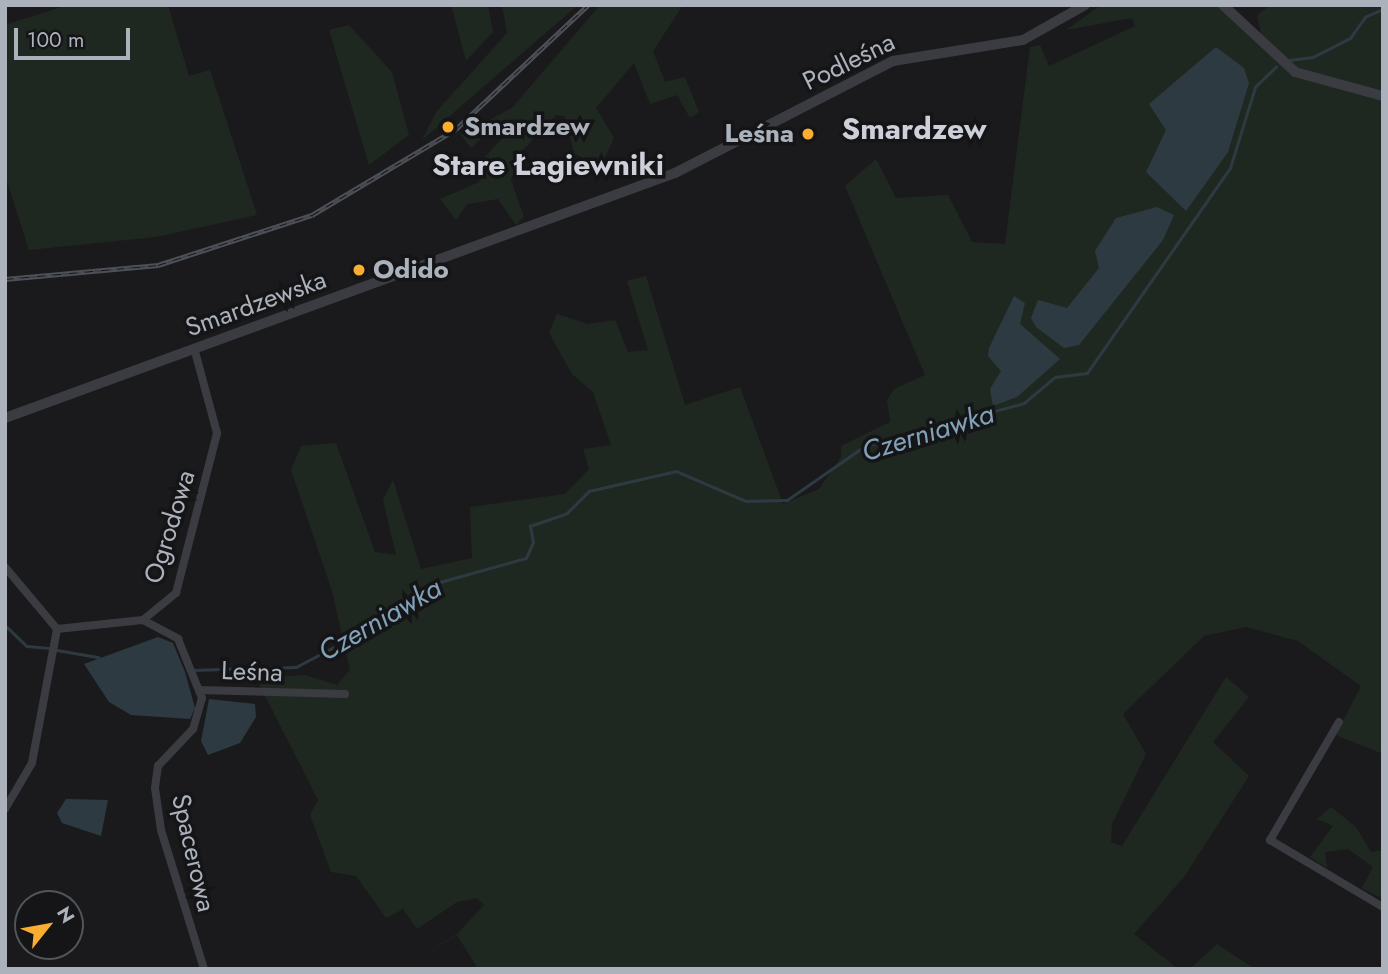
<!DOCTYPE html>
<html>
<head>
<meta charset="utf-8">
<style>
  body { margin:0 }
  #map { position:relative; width:1388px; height:974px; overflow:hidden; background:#1a1a1c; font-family:Jost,sans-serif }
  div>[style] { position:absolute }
  .green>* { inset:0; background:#1f2820 }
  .water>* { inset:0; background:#2e3a41 }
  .stream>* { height:2.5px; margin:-1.25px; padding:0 1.25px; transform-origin:1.25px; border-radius:1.25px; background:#2e3a41 }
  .minor>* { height:8px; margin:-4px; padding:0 4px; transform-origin:4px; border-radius:4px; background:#3a3c41 }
  .tertiary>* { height:10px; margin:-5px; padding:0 5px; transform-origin:5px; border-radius:5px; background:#3a3c41 }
  .rail>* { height:5px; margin-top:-2.5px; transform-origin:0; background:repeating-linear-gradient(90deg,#151517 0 8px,#4d5057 0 16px); box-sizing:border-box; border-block:2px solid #4d5057 }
  .dots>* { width:19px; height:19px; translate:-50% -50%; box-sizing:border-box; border:4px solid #151517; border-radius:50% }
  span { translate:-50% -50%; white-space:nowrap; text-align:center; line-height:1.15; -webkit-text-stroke:7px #151517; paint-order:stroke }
  .street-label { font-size:26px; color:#acb2bc }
  .poi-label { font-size:26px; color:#acb2bc; font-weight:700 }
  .left { translate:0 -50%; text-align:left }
  .right { translate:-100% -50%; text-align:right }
  .water-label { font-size:28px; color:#81a2b8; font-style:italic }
  .quarter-label { font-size:30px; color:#cdd0d8; font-weight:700 }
  .frame { position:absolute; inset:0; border:7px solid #acb2bc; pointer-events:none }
  .north { position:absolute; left:14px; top:890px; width:70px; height:70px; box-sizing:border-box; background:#151517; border:2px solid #515459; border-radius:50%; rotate:59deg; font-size:19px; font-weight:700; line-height:28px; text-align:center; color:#acb2bc }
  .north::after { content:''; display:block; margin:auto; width:24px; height:32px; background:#fbad32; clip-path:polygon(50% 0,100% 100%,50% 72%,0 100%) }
  .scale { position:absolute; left:14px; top:28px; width:116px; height:32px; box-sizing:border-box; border:4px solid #acb2bc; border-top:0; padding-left:9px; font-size:21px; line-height:24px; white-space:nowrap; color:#acb2bc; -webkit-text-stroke:5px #151517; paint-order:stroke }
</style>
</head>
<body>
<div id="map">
  <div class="green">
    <div style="clip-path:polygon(68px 5px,168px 5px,189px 76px,210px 70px,257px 215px,156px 237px,29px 250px,5px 175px,5px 25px)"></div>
    <div style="clip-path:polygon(451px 5px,488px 5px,493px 32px,466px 61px)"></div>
    <div style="clip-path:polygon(502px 5px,578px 5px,422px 140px,436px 112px,507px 33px)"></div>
    <div style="clip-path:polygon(600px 5px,683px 5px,653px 51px,665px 82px,685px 77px,699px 112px,690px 118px,677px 95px,650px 104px,634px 63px,596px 108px,614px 138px,600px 168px,574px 153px,565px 116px,556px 115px,521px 152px,511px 180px,524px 217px,516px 225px,498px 199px,467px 204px,456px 220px,440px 199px,479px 182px,488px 169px,479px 163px,511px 129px,497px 124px,471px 148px,461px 135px,512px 108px)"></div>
    <div style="clip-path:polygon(1101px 5px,1219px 5px,1263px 44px,1257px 15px,1271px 5px,1383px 5px,1383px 754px,1336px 735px,1361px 686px,1298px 641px,1246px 627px,1204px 636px,1123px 714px,1146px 754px,1112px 824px,1111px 842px,1122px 846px,1226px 677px,1249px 697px,1213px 742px,1249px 776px,1184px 877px,1134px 934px,1178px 969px,478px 969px,457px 935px,402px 969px,457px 934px,484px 905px,477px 898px,457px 902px,417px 929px,403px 909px,386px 918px,356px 876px,331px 872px,310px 815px,318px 800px,256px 678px,305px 675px,337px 685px,350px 670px,332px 591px,291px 470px,301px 446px,336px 443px,375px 552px,396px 555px,383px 500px,393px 480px,421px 569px,472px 558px,470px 507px,565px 494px,589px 469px,583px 449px,611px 445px,593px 392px,572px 374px,549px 333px,557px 314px,588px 324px,615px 320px,628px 352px,648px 350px,627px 281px,646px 276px,685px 405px,740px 387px,783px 504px,819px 489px,841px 457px,841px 446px,890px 422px,887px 400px,894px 389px,925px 375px,845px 186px,876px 159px,896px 198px,948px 195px,972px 242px,1005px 244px,1030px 47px,1040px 45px,1049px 66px,1135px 26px,1132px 18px,1066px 30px)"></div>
    <div style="clip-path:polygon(349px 25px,392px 72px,409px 135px,369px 165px,329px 30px)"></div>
    <div style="clip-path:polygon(1331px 807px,1356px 827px,1371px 852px,1383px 850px,1383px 899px,1362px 888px,1373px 867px,1348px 849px,1325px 852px,1327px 868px,1310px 857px,1333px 826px,1317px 819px)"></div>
    <div style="clip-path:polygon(1217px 944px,1255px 969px,1190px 969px)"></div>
  </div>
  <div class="water">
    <div style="clip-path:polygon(1216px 47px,1244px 68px,1249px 83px,1228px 152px,1186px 211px,1146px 172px,1166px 130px,1149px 104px)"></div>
    <div style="clip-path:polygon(1157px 207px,1174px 215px,1163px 240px,1079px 345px,1064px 348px,1036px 327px,1031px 318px,1038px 300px,1067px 308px,1099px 268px,1095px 251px,1116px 218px)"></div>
    <div style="clip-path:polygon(1014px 296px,1025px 303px,1020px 324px,1060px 359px,1017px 397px,993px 406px,990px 389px,1001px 371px,988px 356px,989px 348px)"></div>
    <div style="clip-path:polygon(158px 637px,173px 643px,185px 672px,195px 708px,190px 719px,131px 715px,109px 702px,84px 664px)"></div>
    <div style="clip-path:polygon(209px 699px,255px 704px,256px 717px,240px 743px,208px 755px,201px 741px)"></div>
    <div style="clip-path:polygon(66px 799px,108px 800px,101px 836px,62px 823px,57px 813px)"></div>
  </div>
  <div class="stream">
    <div style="left:1289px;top:60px;width:24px;rotate:-7deg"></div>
    <div style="left:1313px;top:57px;width:42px;rotate:-27.2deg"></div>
    <div style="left:1350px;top:38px;width:26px;rotate:-54deg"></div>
    <div style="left:1365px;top:17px;width:20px;rotate:-24deg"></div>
    <div style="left:5px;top:625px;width:30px;rotate:44deg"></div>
    <div style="left:27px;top:646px;width:21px;rotate:5deg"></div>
    <div style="left:57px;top:650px;width:42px;rotate:9.7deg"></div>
    <div style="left:192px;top:670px;width:104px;rotate:-1.7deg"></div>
    <div style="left:296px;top:667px;width:122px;rotate:-27.8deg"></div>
    <div style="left:404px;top:610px;width:46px;rotate:-37.9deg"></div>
    <div style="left:440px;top:582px;width:89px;rotate:-15.6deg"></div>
    <div style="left:526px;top:558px;width:17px;rotate:-66deg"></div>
    <div style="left:533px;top:542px;width:16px;rotate:-101deg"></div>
    <div style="left:530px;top:526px;width:39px;rotate:-19deg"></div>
    <div style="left:567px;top:513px;width:31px;rotate:-45deg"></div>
    <div style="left:589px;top:491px;width:89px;rotate:-12.9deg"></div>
    <div style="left:676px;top:471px;width:76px;rotate:23.2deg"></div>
    <div style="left:746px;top:501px;width:41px;rotate:-1.4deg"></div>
    <div style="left:787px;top:500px;width:95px;rotate:-34.7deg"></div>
    <div style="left:865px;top:446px;width:165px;rotate:-15.1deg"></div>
    <div style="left:1024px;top:403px;width:40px;rotate:-40deg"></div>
    <div style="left:1055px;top:377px;width:32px;rotate:-7deg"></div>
    <div style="left:1087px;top:373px;width:250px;rotate:-55.1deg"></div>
    <div style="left:1230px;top:168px;width:85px;rotate:-72.8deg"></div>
    <div style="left:1255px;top:87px;width:29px;rotate:-44deg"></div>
  </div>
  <div class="minor">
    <div style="left:5px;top:567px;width:81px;rotate:50deg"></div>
    <div style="left:57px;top:629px;width:136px;rotate:100.6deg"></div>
    <div style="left:32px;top:763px;width:53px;rotate:120.4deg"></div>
    <div style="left:143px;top:620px;width:40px;rotate:28deg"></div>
    <div style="left:178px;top:639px;width:64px;rotate:67.9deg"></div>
    <div style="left:202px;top:698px;width:32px;rotate:106deg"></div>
    <div style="left:193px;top:729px;width:51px;rotate:133.4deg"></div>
    <div style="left:158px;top:766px;width:22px;rotate:98deg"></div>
    <div style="left:155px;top:788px;width:42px;rotate:81.9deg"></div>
    <div style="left:161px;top:830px;width:145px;rotate:72.8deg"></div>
    <div style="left:57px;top:629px;width:86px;rotate:-6deg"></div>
    <div style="left:143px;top:620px;width:43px;rotate:-39.3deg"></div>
    <div style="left:176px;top:593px;width:165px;rotate:-75.6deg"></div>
    <div style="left:217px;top:433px;width:88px;rotate:-105.1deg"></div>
    <div style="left:199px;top:690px;width:146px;rotate:1.6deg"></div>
    <div style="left:1339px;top:722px;width:137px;rotate:120.3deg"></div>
    <div style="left:1270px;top:840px;width:131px;rotate:30.7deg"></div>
  </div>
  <div class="tertiary">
    <div style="left:1223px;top:5px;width:98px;rotate:42.9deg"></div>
    <div style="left:1295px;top:72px;width:91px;rotate:15.3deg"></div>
    <div style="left:5px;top:418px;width:713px;rotate:-20.09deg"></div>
    <div style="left:675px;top:173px;width:245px;rotate:-27.2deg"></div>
    <div style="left:893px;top:61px;width:132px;rotate:-9.2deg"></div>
    <div style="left:1023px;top:40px;width:71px;rotate:-29.4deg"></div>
  </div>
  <div class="rail">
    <div style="left:5px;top:279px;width:154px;rotate:-5.2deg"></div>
    <div style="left:158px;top:265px;width:162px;rotate:-18deg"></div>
    <div style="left:312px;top:215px;width:168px;rotate:-30.8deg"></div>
    <div style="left:456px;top:129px;width:181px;rotate:-43.2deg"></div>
  </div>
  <div class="dots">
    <div style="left:448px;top:127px;background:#fbad32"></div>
    <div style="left:808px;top:134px;background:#fbad32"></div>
    <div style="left:359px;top:270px;background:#fbad32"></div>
  </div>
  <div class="street-label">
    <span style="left:849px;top:62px;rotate:-26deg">Podleśna</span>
    <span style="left:256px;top:304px;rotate:-20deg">Smardzewska</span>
    <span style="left:170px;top:527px;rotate:-73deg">Ogrodowa</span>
    <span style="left:252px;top:672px;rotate:2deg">Leśna</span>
    <span style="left:193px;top:853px;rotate:77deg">Spacerowa</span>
  </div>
  <div class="poi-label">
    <span class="left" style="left:464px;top:127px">Smardzew</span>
    <span class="right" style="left:794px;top:134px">Leśna</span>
    <span class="left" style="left:373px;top:270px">Odido</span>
  </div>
  <div class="water-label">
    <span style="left:928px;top:433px;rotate:-17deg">Czerniawka</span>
    <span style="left:380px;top:620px;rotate:-30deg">Czerniawka</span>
  </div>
  <div class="quarter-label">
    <span style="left:914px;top:129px">Smardzew</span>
    <span style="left:548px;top:165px">Stare Łagiewniki</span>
  </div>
  <div class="frame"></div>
  <div class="north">N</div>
  <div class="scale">100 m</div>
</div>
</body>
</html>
